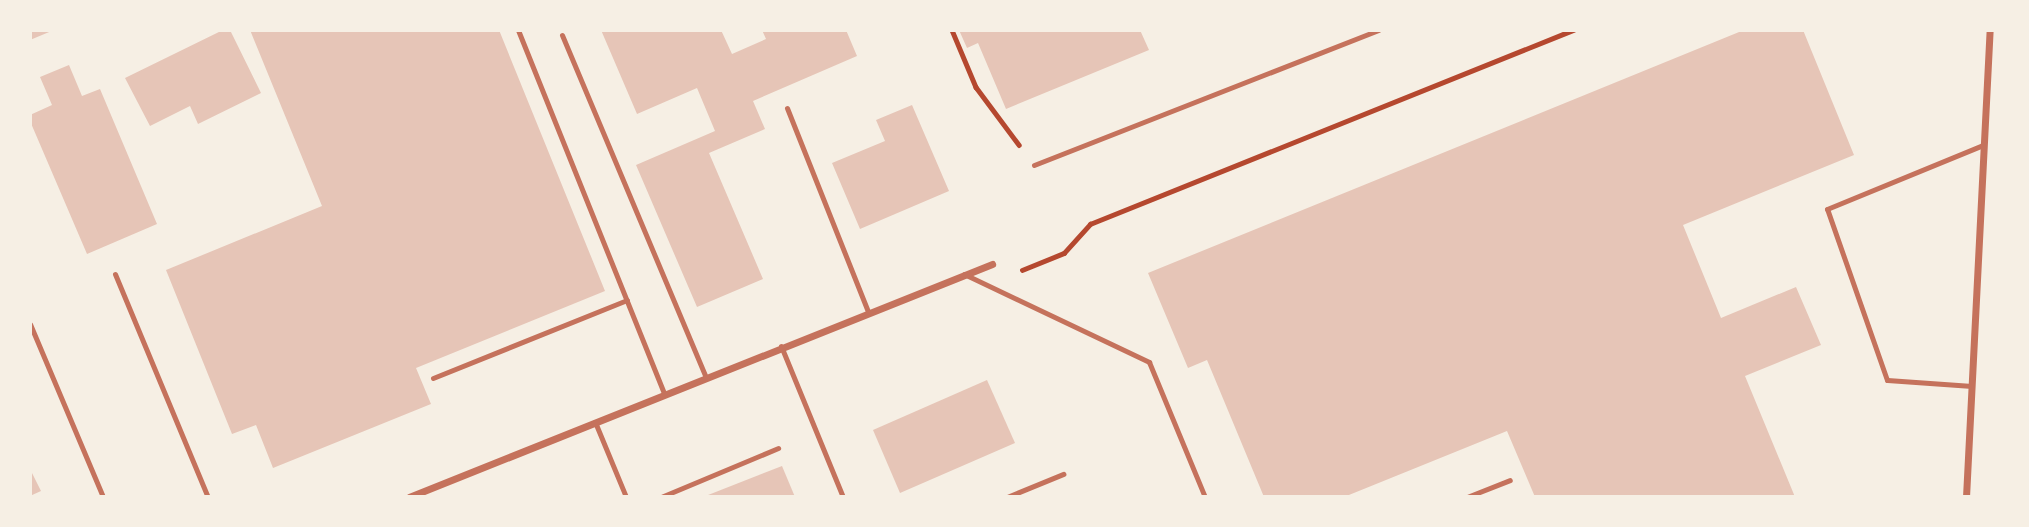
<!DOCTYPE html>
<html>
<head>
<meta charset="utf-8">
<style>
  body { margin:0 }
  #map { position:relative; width:2029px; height:527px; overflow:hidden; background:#f6efe4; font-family:"Public Sans",sans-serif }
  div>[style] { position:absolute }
  .building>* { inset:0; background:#e6c5b7 }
  .path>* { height:4.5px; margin:-2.25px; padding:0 2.25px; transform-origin:2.25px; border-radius:2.25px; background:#b5482f }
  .service>* { height:5px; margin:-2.5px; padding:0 2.5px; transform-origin:2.5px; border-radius:2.5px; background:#c5725c }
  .minor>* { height:7px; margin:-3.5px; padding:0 3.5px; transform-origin:3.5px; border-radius:3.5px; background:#c5725c }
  span { translate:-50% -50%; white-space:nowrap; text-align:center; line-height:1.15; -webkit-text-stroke:6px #f6efe4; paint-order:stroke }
  .frame { position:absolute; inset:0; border:32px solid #f6efe4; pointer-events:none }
</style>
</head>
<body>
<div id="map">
  <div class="building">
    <div style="clip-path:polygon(30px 30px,54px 30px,30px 40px)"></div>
    <div style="clip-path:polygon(223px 30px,230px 30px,261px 93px,198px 124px,190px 106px,150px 126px,125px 78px)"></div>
    <div style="clip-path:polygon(250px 30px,499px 30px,605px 291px,416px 368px,431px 404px,273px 468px,256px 425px,232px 434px,166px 270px,322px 206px)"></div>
    <div style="clip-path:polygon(601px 30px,721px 30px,732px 54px,766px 39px,762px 30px,846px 30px,857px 56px,753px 101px,765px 129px,709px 153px,763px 279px,697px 307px,636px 165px,715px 131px,697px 88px,637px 114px)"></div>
    <div style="clip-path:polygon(959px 30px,1140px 30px,1149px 50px,1006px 109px,978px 43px,967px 48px)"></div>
    <div style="clip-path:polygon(1744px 30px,1803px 30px,1854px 155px,1683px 225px,1721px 318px,1796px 287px,1821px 345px,1745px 376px,1795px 497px,1535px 497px,1507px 431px,1344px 497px,1264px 497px,1207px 360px,1188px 368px,1148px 273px)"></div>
    <div style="clip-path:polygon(69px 65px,82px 96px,100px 89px,157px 224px,87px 254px,30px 121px,30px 115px,52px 105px,40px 77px)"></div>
    <div style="clip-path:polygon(912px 105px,949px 191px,860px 229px,832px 163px,885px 141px,876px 120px)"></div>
    <div style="clip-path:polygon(987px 380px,1015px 443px,900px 493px,873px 430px)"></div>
    <div style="clip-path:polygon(782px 466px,795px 497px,703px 497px)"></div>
    <div style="clip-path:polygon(30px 469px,41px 491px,30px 496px)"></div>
  </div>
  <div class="path">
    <div style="left:952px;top:30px;width:62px;rotate:67.2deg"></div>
    <div style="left:976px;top:87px;width:72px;rotate:53.4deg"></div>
    <div style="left:1022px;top:270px;width:45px;rotate:-22deg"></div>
    <div style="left:1064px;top:253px;width:39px;rotate:-48deg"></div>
    <div style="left:1090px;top:224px;width:521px;rotate:-21.88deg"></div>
  </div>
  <div class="service">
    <div style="left:518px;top:30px;width:392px;rotate:68.1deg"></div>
    <div style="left:562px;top:35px;width:371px;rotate:67.2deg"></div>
    <div style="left:787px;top:108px;width:219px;rotate:68.3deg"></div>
    <div style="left:1034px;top:165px;width:370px;rotate:-21.4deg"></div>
    <div style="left:115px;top:274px;width:242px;rotate:67.4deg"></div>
    <div style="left:964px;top:274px;width:205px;rotate:25.4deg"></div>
    <div style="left:1149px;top:362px;width:146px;rotate:67.5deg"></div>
    <div style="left:30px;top:324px;width:188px;rotate:67.1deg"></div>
    <div style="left:781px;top:346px;width:163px;rotate:67.7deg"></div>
    <div style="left:433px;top:378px;width:209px;rotate:-21.9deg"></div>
    <div style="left:1972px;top:386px;width:85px;rotate:-176deg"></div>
    <div style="left:1887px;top:380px;width:181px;rotate:-109.3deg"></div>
    <div style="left:1827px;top:209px;width:169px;rotate:-22.3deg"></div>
    <div style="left:595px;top:422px;width:81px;rotate:67.5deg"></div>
    <div style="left:661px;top:497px;width:127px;rotate:-22.7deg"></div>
    <div style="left:1007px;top:497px;width:61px;rotate:-22.3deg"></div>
    <div style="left:1467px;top:497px;width:46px;rotate:-21.6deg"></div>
  </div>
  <div class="minor">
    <div style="left:409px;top:497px;width:628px;rotate:-21.78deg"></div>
    <div style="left:1966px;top:497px;width:468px;rotate:-87.1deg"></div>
  </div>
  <div class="frame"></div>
</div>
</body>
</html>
